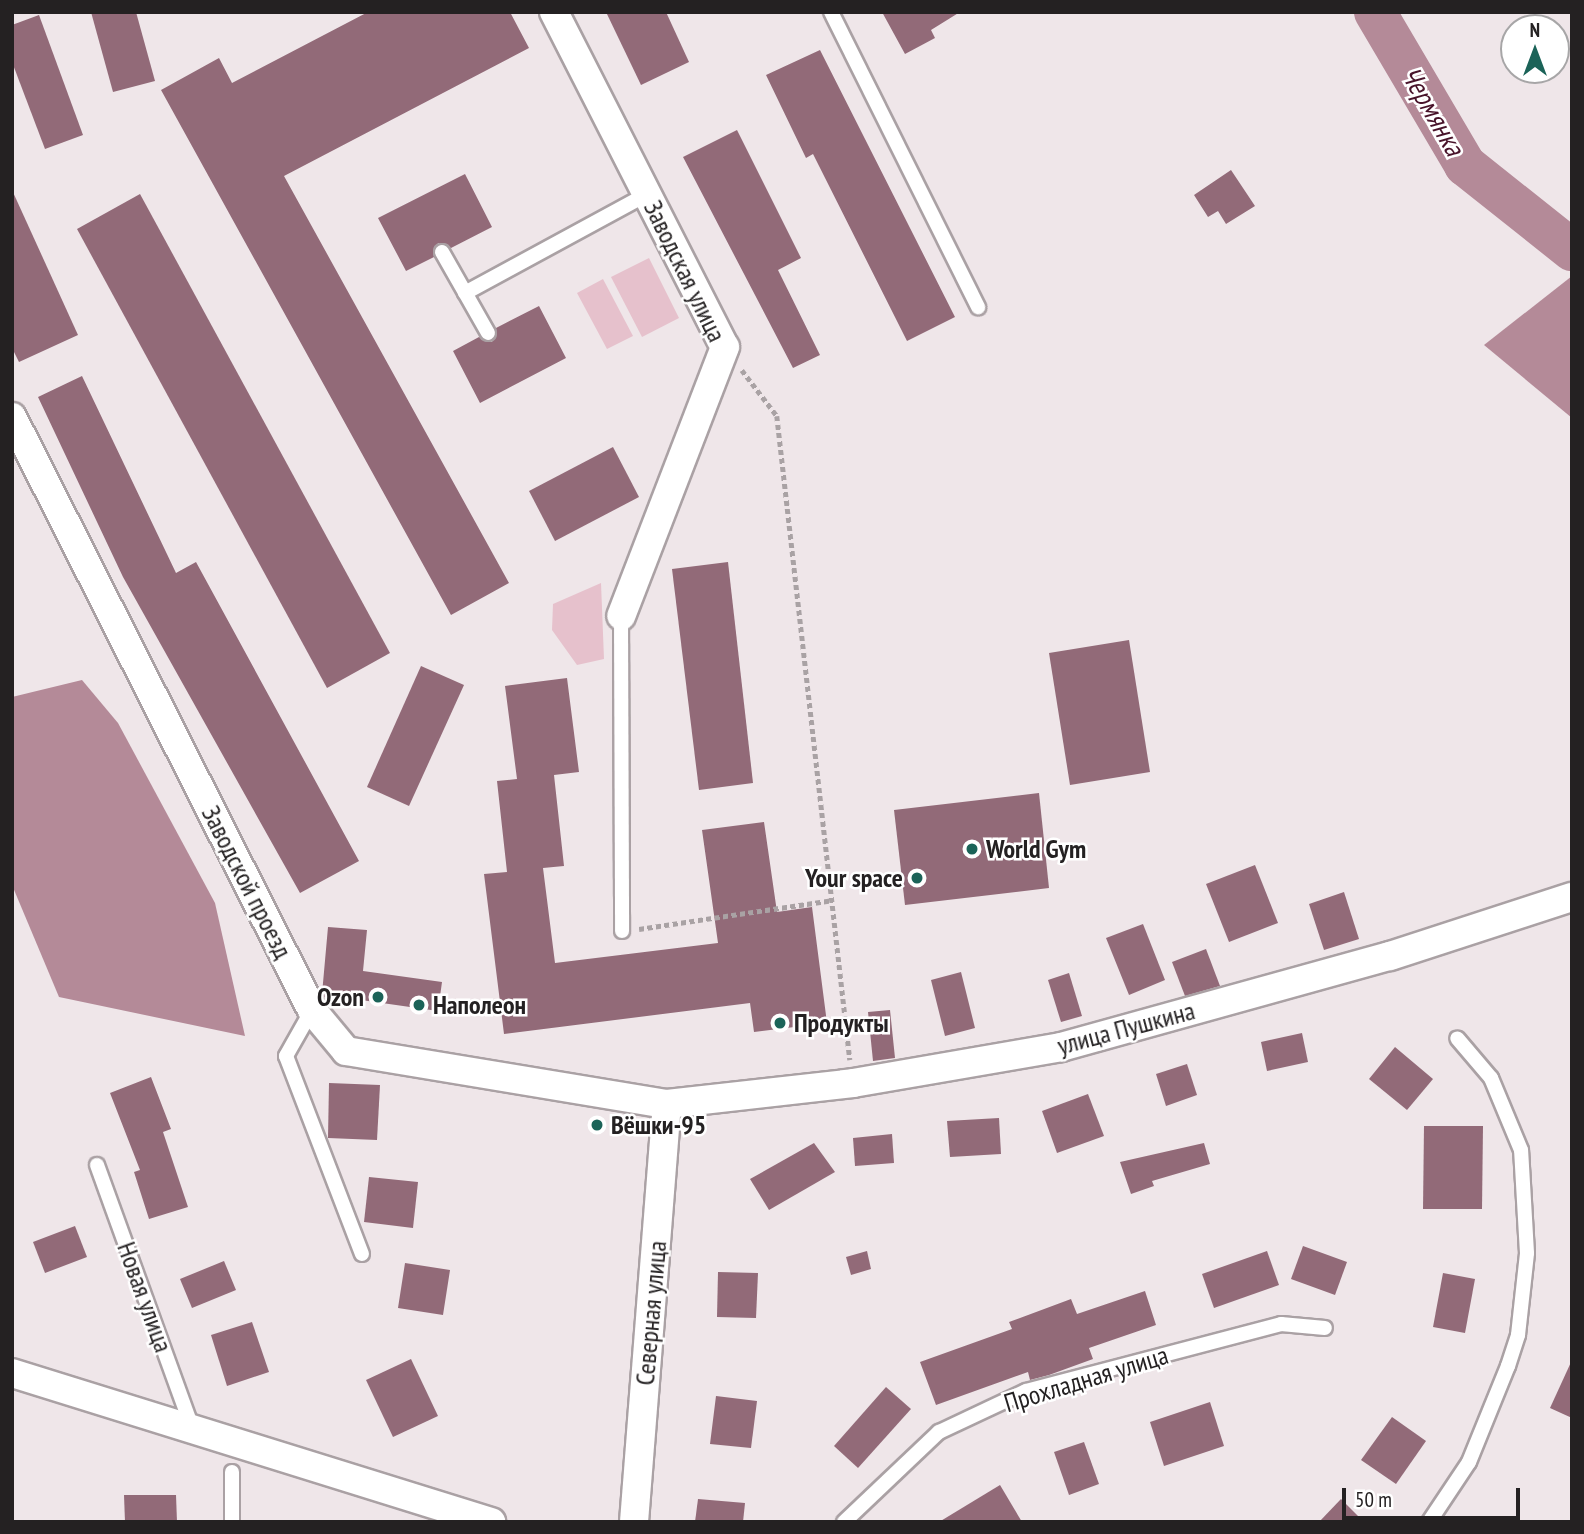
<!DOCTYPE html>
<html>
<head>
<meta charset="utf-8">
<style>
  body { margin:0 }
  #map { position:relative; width:1584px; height:1534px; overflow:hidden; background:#efe6e9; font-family:"PT Sans Narrow",sans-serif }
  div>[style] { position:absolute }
  .green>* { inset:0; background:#e6c1cc }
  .water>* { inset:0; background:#b48a98 }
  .river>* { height:42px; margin:-21px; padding:0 21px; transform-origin:21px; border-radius:21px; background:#b48a98 }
  .building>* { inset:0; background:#926a78 }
  .path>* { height:4.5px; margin-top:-2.25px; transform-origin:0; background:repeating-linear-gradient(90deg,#a9a2a4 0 5px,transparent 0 8.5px) }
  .roads { filter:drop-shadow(2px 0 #aaa1a4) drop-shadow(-2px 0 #aaa1a4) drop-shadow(0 2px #aaa1a4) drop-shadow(0 -2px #aaa1a4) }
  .lane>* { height:14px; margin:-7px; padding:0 7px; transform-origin:7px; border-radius:7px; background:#fff }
  .street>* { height:28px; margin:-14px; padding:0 14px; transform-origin:14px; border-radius:14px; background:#fff }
  .dots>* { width:19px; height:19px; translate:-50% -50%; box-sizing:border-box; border:4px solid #fff; border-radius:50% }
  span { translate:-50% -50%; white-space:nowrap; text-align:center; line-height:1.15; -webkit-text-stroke:5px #fff; paint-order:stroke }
  .street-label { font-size:26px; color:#242122 }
  .poi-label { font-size:26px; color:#242122; font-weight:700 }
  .left { translate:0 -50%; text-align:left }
  .right { translate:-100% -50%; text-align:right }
  .water-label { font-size:28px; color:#48132a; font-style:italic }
  .frame { position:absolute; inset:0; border:14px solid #242122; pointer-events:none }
  .north { position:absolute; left:1500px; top:14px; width:70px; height:70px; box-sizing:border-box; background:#fff; border:2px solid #a7a6a7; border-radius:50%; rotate:0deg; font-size:19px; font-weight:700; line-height:28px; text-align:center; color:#242122 }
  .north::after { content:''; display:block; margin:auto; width:24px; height:32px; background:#1b6358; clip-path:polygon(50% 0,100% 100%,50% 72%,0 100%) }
  .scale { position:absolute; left:1342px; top:1488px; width:178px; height:32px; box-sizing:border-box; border:4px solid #242122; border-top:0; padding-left:9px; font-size:21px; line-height:24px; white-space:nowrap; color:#242122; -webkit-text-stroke:5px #fff; paint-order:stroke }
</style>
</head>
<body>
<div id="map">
  <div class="green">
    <div style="clip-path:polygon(649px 258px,679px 318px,642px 337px,611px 277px)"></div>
    <div style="clip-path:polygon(603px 279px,633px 336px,607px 349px,577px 293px)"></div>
    <div style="clip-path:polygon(601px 583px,604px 659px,577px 665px,552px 630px,553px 604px)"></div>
  </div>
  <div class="water">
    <div style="clip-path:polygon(1572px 276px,1572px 418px,1484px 345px)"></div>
    <div style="clip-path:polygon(82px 680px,118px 723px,215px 903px,245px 1036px,59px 997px,12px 885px,12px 697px)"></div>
  </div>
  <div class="river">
    <div style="left:1375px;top:12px;width:178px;rotate:59.5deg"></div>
    <div style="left:1465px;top:165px;width:137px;rotate:38.5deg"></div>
  </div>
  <div class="building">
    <div style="clip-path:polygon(91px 12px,136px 12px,155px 81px,113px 92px)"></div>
    <div style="clip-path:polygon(368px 12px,510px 12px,529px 48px,284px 176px,509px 583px,451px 615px,161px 90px,219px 58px,232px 83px)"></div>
    <div style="clip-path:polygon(606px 12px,666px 12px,689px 62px,641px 85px)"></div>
    <div style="clip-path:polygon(882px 12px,960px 12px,931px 30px,935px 38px,905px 54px)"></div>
    <div style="clip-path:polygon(39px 15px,83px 135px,45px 149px,12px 62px,12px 25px)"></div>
    <div style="clip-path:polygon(820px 50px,955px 317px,907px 341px,813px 154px,806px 158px,766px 75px)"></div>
    <div style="clip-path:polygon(737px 130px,801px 258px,778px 270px,820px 355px,793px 368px,683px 157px)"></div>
    <div style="clip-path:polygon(1231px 170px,1255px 206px,1226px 224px,1218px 211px,1208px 217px,1194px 195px)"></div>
    <div style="clip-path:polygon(465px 174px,492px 227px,451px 248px,438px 243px,434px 257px,406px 271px,378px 218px)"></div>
    <div style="clip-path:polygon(12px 190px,78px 335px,19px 362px,12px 348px)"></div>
    <div style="clip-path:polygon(140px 194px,390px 653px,327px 688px,77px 229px)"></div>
    <div style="clip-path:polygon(539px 306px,566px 358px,480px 403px,453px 351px,479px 337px,492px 342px,496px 328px)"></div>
    <div style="clip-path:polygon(82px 376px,176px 573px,196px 562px,359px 861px,300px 893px,123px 577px,38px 397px)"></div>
    <div style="clip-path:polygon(613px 447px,639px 497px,555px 541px,529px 491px)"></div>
    <div style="clip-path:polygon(728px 562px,753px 783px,699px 790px,672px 569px)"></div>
    <div style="clip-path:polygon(1129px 640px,1150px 772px,1070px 785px,1049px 653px)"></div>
    <div style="clip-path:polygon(421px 666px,464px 685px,409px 806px,367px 787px)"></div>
    <div style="clip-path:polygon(567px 678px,579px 772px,554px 775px,564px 866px,543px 868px,555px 963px,718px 943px,702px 830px,764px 822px,777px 912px,812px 907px,827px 1023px,754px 1032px,750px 1003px,504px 1034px,484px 874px,507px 872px,497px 781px,517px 779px,505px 686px)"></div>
    <div style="clip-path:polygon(1039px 793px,1049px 888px,905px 905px,894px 810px)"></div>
    <div style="clip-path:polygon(1255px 865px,1278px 923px,1229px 942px,1206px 884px)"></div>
    <div style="clip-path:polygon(1344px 892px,1359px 939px,1324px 950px,1309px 904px)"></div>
    <div style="clip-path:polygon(1143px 924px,1165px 980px,1129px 995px,1106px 938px)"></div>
    <div style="clip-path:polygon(328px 927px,367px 930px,363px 971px,442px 982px,438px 1011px,361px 1000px,360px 1007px,329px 1004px,322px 994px)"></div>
    <div style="clip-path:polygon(1206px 949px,1220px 986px,1185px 996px,1172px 962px)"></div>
    <div style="clip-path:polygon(961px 972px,975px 1028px,945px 1036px,931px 980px)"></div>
    <div style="clip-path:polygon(1069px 973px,1082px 1016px,1061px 1022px,1048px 980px)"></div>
    <div style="clip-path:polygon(890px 1010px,895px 1058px,873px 1061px,868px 1012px)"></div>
    <div style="clip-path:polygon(1302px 1033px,1308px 1062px,1267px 1071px,1261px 1042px)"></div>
    <div style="clip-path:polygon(1395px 1047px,1433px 1079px,1407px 1110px,1369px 1079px)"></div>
    <div style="clip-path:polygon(1187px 1064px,1197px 1095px,1166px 1106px,1156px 1074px)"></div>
    <div style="clip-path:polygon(151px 1077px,171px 1129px,163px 1132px,188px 1207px,149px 1219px,134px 1172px,140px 1170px,110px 1093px)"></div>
    <div style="clip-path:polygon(329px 1083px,380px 1085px,377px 1140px,328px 1138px)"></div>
    <div style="clip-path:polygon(1088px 1094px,1104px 1136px,1057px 1153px,1042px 1111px)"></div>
    <div style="clip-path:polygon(999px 1118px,1001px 1154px,950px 1157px,947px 1121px)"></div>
    <div style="clip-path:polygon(1424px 1126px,1483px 1126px,1482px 1209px,1423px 1209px)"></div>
    <div style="clip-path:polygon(892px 1134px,894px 1163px,855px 1166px,853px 1138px)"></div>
    <div style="clip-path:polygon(814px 1143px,835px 1172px,769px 1210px,750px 1179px)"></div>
    <div style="clip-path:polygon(1204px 1143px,1210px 1164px,1152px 1181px,1154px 1186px,1131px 1194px,1120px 1162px)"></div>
    <div style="clip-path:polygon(369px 1177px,418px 1182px,413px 1228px,364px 1222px)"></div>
    <div style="clip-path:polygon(75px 1226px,87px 1257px,45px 1273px,33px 1242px)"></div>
    <div style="clip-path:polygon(1303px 1246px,1347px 1262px,1335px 1295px,1291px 1279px)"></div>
    <div style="clip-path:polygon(867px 1251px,871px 1269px,851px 1275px,846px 1257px)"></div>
    <div style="clip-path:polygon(1267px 1251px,1279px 1285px,1214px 1308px,1202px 1274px)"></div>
    <div style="clip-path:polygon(224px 1261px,236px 1290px,192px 1308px,180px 1279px)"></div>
    <div style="clip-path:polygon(405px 1263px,450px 1270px,443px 1315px,398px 1308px)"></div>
    <div style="clip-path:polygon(718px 1272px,758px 1273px,756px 1318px,717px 1317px)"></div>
    <div style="clip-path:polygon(1443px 1273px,1475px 1279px,1465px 1333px,1433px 1327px)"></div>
    <div style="clip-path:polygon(1145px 1291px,1156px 1325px,1089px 1348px,1093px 1359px,1049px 1375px,1030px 1380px,1028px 1372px,936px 1405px,920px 1362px,1012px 1329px,1009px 1322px,1071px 1299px,1077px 1314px)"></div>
    <div style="clip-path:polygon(252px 1322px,269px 1372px,227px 1386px,211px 1335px)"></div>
    <div style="clip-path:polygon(411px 1359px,438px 1416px,393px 1437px,366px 1380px)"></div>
    <div style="clip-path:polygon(1572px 1360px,1572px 1418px,1550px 1408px)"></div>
    <div style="clip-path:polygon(886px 1387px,911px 1409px,858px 1468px,834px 1446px)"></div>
    <div style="clip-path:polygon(716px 1396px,757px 1401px,751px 1448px,710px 1444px)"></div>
    <div style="clip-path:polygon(1210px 1402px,1224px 1446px,1164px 1466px,1150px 1422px)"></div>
    <div style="clip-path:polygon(1392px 1417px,1426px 1441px,1396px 1484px,1361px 1460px)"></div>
    <div style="clip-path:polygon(1084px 1442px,1099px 1484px,1069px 1495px,1054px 1452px)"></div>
    <div style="clip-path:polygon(1000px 1485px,1022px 1522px,939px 1522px)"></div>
    <div style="clip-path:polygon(124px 1495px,176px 1495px,177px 1522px,125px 1522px)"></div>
    <div style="clip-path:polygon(698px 1499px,745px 1503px,743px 1522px,695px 1522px)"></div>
    <div style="clip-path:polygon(1341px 1499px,1364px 1522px,1319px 1522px)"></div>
  </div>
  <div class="path">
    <div style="left:742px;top:370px;width:58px;rotate:52.7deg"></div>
    <div style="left:777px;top:416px;width:648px;rotate:83.53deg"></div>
    <div style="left:639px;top:929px;width:195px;rotate:-8.5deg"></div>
  </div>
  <div class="roads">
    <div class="lane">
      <div style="left:831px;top:12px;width:330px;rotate:63.5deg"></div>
      <div style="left:442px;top:252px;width:93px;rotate:60.4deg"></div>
      <div style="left:465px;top:293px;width:207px;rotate:-28.5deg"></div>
      <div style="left:621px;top:616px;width:315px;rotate:89.8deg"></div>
      <div style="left:312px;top:1010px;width:53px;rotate:119.5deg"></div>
      <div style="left:286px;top:1056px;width:212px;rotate:69deg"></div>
      <div style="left:97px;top:1165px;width:282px;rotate:70.1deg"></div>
      <div style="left:232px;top:1472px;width:50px;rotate:90deg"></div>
      <div style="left:844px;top:1522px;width:131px;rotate:-43.5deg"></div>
      <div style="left:939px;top:1432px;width:96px;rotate:-25.2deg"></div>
      <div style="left:1026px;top:1391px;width:264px;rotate:-14.7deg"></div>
      <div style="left:1281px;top:1324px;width:44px;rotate:5.2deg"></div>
      <div style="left:1429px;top:1522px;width:72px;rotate:-56.3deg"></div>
      <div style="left:1469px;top:1462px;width:104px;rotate:-67.9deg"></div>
      <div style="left:1508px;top:1366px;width:33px;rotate:-72deg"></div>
      <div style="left:1518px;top:1335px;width:82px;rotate:-83.7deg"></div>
      <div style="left:1527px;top:1253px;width:103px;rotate:-93.3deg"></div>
      <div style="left:1521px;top:1150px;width:78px;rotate:-112.6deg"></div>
      <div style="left:1491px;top:1078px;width:52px;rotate:-130.4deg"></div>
    </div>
    <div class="street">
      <div style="left:554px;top:12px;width:376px;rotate:63deg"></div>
      <div style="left:725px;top:347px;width:288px;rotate:111.1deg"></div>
      <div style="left:12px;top:417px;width:665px;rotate:63.17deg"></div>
      <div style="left:312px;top:1010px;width:53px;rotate:50.3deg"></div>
      <div style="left:346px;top:1051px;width:325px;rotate:9.4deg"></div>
      <div style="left:667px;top:1104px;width:187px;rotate:-6.4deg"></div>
      <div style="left:853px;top:1083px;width:211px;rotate:-9.8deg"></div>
      <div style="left:1061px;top:1047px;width:341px;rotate:-15.5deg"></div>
      <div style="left:1390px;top:956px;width:191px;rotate:-18deg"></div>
      <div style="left:12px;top:1373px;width:502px;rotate:17.28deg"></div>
      <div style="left:634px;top:1522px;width:419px;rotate:-85.5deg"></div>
    </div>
  </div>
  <div class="dots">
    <div style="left:972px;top:849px;background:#1b6358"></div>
    <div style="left:917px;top:878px;background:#1b6358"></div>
    <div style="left:378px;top:997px;background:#1b6358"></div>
    <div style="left:419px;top:1005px;background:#1b6358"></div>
    <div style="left:780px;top:1023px;background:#1b6358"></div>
    <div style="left:597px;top:1125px;background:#1b6358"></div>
  </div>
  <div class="street-label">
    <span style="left:685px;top:271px;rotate:64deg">Заводская улица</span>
    <span style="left:247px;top:882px;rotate:63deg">Заводской проезд</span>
    <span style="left:1126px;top:1028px;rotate:-15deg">улица Пушкина</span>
    <span style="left:145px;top:1297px;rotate:70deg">Новая улица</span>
    <span style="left:651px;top:1313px;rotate:-85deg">Северная улица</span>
    <span style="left:1086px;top:1379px;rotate:-17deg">Прохладная улица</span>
  </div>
  <div class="poi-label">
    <span class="left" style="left:986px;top:849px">World Gym</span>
    <span class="right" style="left:903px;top:878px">Your space</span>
    <span class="right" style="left:364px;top:997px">Ozon</span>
    <span class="left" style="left:433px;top:1005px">Наполеон</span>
    <span class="left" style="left:794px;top:1023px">Продукты</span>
    <span class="left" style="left:611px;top:1125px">Вёшки-95</span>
  </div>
  <div class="water-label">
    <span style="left:1433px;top:111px;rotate:60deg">Чермянка</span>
  </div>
  <div class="frame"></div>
  <div class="north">N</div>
  <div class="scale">50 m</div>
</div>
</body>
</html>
